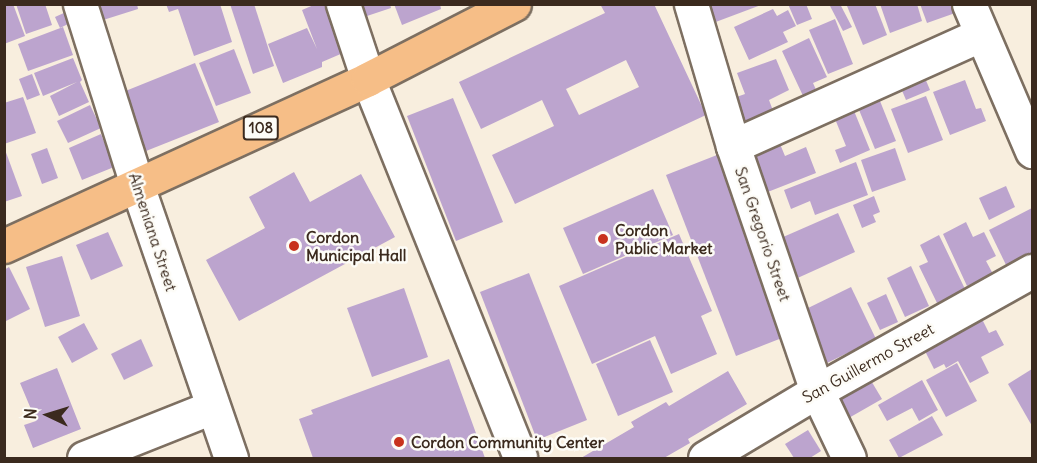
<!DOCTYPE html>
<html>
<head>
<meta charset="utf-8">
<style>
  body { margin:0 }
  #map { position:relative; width:1037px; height:463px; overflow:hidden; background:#f8eede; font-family:Delius,sans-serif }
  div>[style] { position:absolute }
  .building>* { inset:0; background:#bca4ce }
  .roads { filter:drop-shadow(2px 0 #7d6f61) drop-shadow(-2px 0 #7d6f61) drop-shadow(0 2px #7d6f61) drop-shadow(0 -2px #7d6f61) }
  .minor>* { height:33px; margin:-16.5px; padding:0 16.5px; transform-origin:16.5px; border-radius:16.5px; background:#fff }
  .major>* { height:33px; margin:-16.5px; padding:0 16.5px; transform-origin:16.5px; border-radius:16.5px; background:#f6be87 }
  .dots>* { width:16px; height:16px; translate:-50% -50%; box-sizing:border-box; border:3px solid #fdfcf7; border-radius:50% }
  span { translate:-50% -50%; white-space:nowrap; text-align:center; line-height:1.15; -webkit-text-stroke:5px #fdfcf7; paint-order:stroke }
  .shield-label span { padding:2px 4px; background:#fdfcf7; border:2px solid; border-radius:4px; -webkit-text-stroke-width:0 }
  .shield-label { font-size:15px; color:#3b2a1e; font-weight:700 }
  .poi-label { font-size:16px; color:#3b2a1e; font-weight:700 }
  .left { translate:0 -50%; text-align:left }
  .street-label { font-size:16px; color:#3b2a1e }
  .frame { position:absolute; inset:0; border:6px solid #3b2a1e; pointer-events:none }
  .north { position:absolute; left:18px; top:385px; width:60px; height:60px; -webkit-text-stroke:4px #fdfcf7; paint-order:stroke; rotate:274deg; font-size:16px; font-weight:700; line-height:24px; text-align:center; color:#3b2a1e }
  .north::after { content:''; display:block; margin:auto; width:21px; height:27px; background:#3b2a1e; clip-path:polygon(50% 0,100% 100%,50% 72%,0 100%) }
</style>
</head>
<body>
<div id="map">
  <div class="building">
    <div style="clip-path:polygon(4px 4px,13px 4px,25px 36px,4px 44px)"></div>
    <div style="clip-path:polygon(16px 4px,45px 4px,52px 25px,26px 34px)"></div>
    <div style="clip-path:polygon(94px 4px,137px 4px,138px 9px,100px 21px)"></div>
    <div style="clip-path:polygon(166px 4px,220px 4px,232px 42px,194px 56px,178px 9px,169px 12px)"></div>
    <div style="clip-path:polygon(230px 4px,254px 4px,274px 66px,253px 74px)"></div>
    <div style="clip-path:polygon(316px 4px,324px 4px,343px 53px,322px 62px,322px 67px,283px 83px,268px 44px,307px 28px,317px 49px,302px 10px)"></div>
    <div style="clip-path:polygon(351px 4px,390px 4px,391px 8px,367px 16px,368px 19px,358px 23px)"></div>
    <div style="clip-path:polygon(394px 4px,440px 4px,441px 9px,402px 25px)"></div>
    <div style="clip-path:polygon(evenodd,600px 4px,654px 4px,706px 115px,515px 204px,492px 155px,554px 126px,542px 100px,481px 129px,459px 82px,605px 13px,600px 4px,626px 60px,639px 87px,579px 115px,566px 89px,626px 60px)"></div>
    <div style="clip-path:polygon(697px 4px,761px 4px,761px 5px,705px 26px)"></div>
    <div style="clip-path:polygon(788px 4px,806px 4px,812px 19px,797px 25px)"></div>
    <div style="clip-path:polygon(829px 4px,840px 4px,852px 27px,843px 31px)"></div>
    <div style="clip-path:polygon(852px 4px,875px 4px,887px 35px,863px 45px,847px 6px)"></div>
    <div style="clip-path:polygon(880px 4px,917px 4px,922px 21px,890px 33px)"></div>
    <div style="clip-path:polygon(920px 4px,955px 4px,958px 12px,927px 23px)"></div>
    <div style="clip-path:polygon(773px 9px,777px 16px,788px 10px,796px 26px,783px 32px,788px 42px,749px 60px,734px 27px)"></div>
    <div style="clip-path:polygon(66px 12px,70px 23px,60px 28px,55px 17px)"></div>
    <div style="clip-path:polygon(835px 19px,853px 64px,828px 74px,809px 30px)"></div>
    <div style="clip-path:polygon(63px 27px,73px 55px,28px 71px,18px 44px)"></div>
    <div style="clip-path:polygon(809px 38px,827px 77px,813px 83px,817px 92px,804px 98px,782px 51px)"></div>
    <div style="clip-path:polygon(234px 49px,251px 93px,216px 106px,199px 63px)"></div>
    <div style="clip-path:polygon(73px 58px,82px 80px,80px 82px,89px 102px,59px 116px,50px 96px,77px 82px,43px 96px,34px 73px)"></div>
    <div style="clip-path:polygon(776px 59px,789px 90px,769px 100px,775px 116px,740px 130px,728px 100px,745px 94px,737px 73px)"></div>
    <div style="clip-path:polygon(195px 63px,219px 122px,141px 153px,118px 94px)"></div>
    <div style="clip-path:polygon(922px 71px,930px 90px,906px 100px,898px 81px)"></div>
    <div style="clip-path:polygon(32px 74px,40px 95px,27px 100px,19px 79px)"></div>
    <div style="clip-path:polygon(965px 80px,976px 109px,981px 108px,986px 121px,950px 135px,933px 92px)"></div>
    <div style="clip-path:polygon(878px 96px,896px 141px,875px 149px,857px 105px)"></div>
    <div style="clip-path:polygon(926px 96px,943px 140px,908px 153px,891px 109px)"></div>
    <div style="clip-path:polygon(23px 97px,36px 133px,4px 144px,4px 103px)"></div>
    <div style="clip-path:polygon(453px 98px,503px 222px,456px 241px,407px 116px)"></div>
    <div style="clip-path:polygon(90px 105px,101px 128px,68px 143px,57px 121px)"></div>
    <div style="clip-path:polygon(852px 106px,870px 150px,840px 163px,835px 150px,846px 146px,833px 114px)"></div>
    <div style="clip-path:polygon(775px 132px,785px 156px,806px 147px,816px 173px,760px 195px,741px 145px)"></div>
    <div style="clip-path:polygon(101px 134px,108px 152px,113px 150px,119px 165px,82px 180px,69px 148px)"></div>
    <div style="clip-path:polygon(4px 147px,22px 196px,4px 202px)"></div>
    <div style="clip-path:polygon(47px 148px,58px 178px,42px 184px,31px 154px)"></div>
    <div style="clip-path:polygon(895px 148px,906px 180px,872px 192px,861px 160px)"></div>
    <div style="clip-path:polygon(717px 155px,787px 336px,736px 356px,666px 175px)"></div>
    <div style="clip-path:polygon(856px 162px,868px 195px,815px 215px,810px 201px,791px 209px,784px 190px)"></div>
    <div style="clip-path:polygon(294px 172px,310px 202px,361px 174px,395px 237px,239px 321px,206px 260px,265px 228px,249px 197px)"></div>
    <div style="clip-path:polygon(1006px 186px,1015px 207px,989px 220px,979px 198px)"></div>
    <div style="clip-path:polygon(653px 189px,673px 235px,583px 274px,563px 228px)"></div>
    <div style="clip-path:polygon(874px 196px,880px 212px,873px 215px,876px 222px,862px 228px,853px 205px)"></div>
    <div style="clip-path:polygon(1032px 208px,1032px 256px,1008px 269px,989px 230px)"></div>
    <div style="clip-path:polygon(838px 213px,855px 252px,791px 281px,774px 241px)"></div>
    <div style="clip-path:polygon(966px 222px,973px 237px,984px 232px,996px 256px,986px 261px,993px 274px,967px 286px,943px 234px)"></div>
    <div style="clip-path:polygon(108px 232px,123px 266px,91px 280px,76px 245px)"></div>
    <div style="clip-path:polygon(679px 234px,712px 311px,701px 316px,717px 354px,671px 374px,655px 336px,592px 364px,559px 286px)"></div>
    <div style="clip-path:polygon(939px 235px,965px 289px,937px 303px,919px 266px,928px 262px,920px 245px)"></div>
    <div style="clip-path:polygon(62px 256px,80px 316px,45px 327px,26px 267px)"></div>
    <div style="clip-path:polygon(911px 266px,929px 306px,905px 317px,887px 278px)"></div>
    <div style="clip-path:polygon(9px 267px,30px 309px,4px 322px,4px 270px)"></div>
    <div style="clip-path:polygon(529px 273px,587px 420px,537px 440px,480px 292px)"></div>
    <div style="clip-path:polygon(851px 287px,876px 339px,827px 363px,802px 311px)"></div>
    <div style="clip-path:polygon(404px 288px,428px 357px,372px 377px,347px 308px)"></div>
    <div style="clip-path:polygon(886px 294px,898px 322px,880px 330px,867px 303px)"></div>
    <div style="clip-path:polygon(979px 313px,989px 333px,996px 330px,1004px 345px,981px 357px,989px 373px,970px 383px,958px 361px,946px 368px,944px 364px,934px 369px,921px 343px)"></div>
    <div style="clip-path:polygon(84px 323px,98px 349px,72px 363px,58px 337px)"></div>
    <div style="clip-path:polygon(141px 339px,153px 366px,124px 380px,111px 354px)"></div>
    <div style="clip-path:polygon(650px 340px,673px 392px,618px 416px,596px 364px)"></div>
    <div style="clip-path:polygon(449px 359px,485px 458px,313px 458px,299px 419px,313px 414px,311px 410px)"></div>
    <div style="clip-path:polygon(957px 363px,977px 401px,946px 417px,926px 380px)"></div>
    <div style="clip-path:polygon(57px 368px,81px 429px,33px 448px,24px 425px,36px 421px,20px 383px)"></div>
    <div style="clip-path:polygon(1032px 369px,1032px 426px,1008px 384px)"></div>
    <div style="clip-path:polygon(728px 371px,747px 404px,688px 439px,690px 443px,664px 458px,581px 458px,634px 427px,631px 422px,666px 402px,669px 406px)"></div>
    <div style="clip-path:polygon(867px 374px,882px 399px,847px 419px,833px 394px)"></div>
    <div style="clip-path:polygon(922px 380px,938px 410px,919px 421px,912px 408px,887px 421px,878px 405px)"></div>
    <div style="clip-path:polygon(932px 416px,943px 435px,899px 458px,889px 440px)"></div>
    <div style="clip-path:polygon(808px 430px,821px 451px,810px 458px,794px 458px,785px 444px)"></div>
  </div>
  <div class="roads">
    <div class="minor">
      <div style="left:80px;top:4px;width:190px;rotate:72.5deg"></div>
      <div style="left:137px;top:185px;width:289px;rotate:71deg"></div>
      <div style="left:343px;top:4px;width:79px;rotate:71.6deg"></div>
      <div style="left:368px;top:79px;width:408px;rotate:68.1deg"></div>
      <div style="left:691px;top:4px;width:148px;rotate:73.5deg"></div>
      <div style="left:733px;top:146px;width:259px;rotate:71.1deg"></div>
      <div style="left:817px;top:391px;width:74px;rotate:64.5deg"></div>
      <div style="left:969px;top:4px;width:160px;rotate:66.8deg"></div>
      <div style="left:733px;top:146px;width:271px;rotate:-24.2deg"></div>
      <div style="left:84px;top:458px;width:138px;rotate:-21.7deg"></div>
      <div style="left:705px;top:458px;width:131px;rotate:-30.9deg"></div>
      <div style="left:817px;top:391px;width:246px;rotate:-29.2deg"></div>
    </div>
    <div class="major">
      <div style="left:4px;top:246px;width:400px;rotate:-24.6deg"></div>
      <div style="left:368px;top:79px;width:164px;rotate:-27.2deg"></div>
    </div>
  </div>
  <div class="dots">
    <div style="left:603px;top:239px;background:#c8321e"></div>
    <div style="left:294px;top:246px;background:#c8321e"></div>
    <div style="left:399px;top:442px;background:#c8321e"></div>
  </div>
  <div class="shield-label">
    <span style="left:261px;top:128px">108</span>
  </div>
  <div class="poi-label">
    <span class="left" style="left:615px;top:239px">Cordon<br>Public Market</span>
    <span class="left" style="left:306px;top:246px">Cordon<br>Municipal Hall</span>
    <span class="left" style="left:411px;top:442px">Cordon Community Center</span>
  </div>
  <div class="street-label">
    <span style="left:153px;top:232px;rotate:72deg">Almeniana Street</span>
    <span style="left:763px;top:234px;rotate:71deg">San Gregorio Street</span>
    <span style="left:868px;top:363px;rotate:-29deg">San Guillermo Street</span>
  </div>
  <div class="frame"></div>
  <div class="north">N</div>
</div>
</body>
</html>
